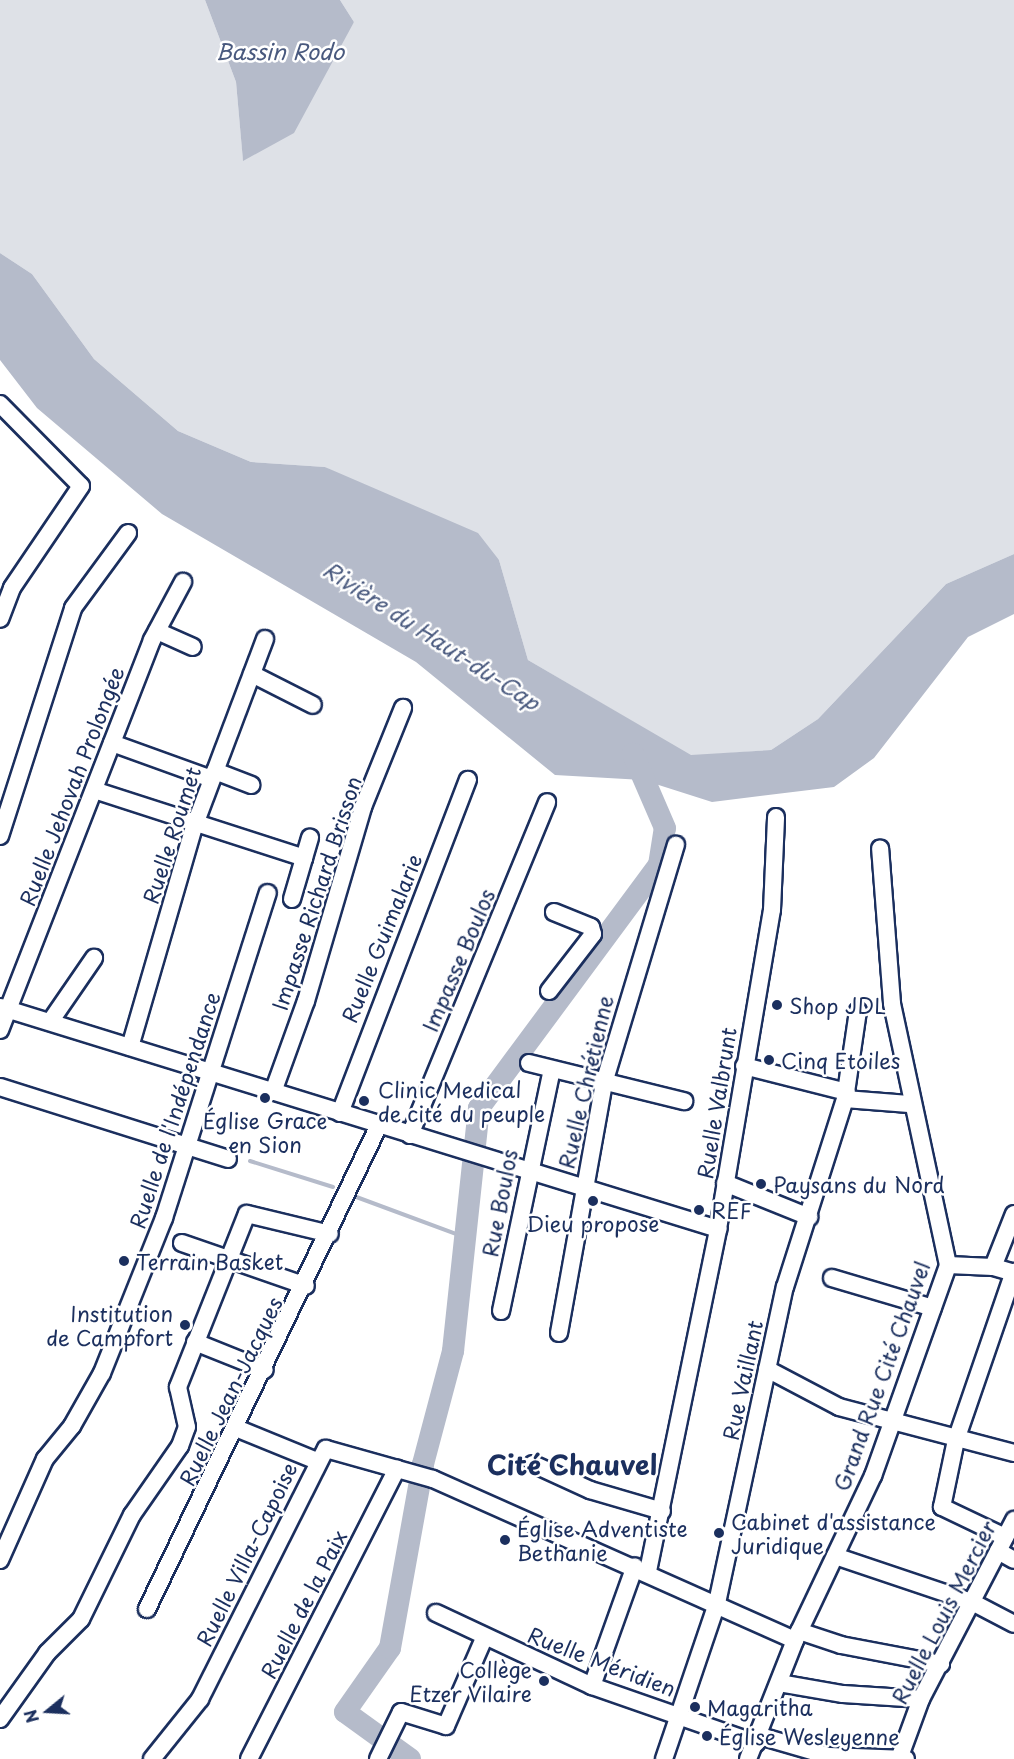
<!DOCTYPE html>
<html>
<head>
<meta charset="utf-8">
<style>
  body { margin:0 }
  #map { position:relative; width:1014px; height:1759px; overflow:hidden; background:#fff; font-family:"Playpen Sans",sans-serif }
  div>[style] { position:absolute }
  .green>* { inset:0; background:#dee1e7 }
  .water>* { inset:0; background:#b5bbca }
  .stream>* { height:4px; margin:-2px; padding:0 2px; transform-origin:2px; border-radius:2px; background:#b5bbca }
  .river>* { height:22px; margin:-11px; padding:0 11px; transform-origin:11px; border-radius:11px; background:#b5bbca }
  .roads { filter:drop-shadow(2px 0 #1b2f5e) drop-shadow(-2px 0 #1b2f5e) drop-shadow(0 2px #1b2f5e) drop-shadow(0 -2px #1b2f5e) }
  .minor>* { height:16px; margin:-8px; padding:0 8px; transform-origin:8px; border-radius:8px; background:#fff }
  .dots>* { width:16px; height:16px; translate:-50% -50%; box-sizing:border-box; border:3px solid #fff; border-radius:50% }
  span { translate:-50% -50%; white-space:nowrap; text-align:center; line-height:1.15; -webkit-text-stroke:5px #fff; paint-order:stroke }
  .street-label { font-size:21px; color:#1b2f5e }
  .poi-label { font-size:21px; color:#1b2f5e }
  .left { translate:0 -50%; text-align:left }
  .right { translate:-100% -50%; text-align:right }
  .water-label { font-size:22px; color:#49597e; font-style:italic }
  .district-label { font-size:27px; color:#1b2f5e; font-weight:700 }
  .north { position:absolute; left:18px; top:1681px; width:60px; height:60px; -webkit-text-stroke:4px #fff; paint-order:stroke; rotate:252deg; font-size:16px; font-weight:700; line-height:24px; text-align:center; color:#1b2f5e }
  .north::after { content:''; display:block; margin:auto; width:21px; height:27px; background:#1b2f5e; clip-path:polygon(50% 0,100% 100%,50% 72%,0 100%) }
</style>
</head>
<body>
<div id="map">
  <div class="green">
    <div style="clip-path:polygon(0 0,205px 0,236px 82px,243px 160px,354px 22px,340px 0,1014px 0,1014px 554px,946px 584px,818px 719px,771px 750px,691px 756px,528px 660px,499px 560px,325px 467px,251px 462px,178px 431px,94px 359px,32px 274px,0 253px)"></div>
  </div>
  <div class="water">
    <div style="clip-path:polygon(205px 0,340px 0,354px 22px,294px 133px,243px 161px,236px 82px)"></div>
    <div style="clip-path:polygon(0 253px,32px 274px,94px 359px,178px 431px,251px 462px,325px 467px,478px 533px,499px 560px,528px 660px,691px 755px,771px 750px,818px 719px,946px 584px,1014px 554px,1014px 614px,968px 637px,874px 758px,834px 787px,712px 802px,643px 780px,555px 775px,416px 662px,162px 514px,37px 408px,0 360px)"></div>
  </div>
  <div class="stream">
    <div style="left:250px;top:1161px;width:87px;rotate:17.4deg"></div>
    <div style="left:351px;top:1195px;width:124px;rotate:20.3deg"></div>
  </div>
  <div class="river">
    <div style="left:410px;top:1759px;width:80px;rotate:-144.1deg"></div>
    <div style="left:345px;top:1712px;width:78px;rotate:-54.9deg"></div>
    <div style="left:390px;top:1648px;width:187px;rotate:-79.8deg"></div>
    <div style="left:423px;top:1464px;width:117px;rotate:-75.1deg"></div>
    <div style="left:453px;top:1351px;width:244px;rotate:-83.9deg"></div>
    <div style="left:479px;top:1108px;width:302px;rotate:-53.5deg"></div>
    <div style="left:659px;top:865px;width:37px;rotate:-81deg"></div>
    <div style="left:665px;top:828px;width:81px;rotate:-113.4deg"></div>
  </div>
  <div class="roads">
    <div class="minor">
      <div style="left:0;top:404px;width:115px;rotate:45.4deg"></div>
      <div style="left:81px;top:486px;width:123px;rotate:124.1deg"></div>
      <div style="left:12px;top:588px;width:33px;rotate:111deg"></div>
      <div style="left:157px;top:631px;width:39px;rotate:24deg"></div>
      <div style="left:252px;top:674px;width:68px;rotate:26.9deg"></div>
      <div style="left:112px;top:743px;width:106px;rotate:19.8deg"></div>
      <div style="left:215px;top:771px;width:39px;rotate:21deg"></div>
      <div style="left:94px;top:790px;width:221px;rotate:17.9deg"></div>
      <div style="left:0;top:836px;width:239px;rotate:-72.2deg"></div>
      <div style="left:73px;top:608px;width:93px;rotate:-53.7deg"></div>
      <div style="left:292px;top:899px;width:64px;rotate:-73.6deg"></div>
      <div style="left:549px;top:991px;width:72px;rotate:-52.3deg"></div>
      <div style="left:593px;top:934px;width:7px;rotate:-106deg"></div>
      <div style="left:591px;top:927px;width:40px;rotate:-158deg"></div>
      <div style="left:0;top:1007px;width:752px;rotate:17.18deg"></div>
      <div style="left:50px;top:1022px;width:78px;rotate:-55.5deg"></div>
      <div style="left:0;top:1030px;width:419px;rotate:-68.7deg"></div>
      <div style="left:152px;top:640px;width:66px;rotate:-61.9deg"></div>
      <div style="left:130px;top:1047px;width:229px;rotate:-73.8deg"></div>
      <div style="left:194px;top:827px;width:201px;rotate:-69.3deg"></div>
      <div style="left:529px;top:1063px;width:160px;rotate:13.8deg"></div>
      <div style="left:744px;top:1066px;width:106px;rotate:14.2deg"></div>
      <div style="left:0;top:1087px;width:239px;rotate:17.5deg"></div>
      <div style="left:273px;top:1092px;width:97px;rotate:-70.1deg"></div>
      <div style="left:306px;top:1001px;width:202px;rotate:-73.6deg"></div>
      <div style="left:363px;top:807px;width:107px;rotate:-68deg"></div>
      <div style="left:845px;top:1099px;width:64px;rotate:4.5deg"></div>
      <div style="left:340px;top:1113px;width:357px;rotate:-69deg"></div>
      <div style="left:410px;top:1135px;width:360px;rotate:-67.6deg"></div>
      <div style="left:725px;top:1183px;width:91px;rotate:22deg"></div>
      <div style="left:182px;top:1243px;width:131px;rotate:19.1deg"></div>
      <div style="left:948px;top:1265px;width:45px;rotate:2.5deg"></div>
      <div style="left:1011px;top:1272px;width:19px;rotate:-164deg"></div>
      <div style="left:993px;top:1267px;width:57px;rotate:-68.4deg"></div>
      <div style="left:832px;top:1278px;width:105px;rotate:16.5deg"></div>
      <div style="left:501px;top:1311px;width:246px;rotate:-78.1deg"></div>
      <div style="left:559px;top:1333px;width:254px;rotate:-79.8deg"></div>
      <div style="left:604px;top:1083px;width:249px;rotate:-73.2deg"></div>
      <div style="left:195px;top:1342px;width:75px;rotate:21.8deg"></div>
      <div style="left:767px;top:1369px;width:81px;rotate:27.8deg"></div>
      <div style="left:839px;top:1407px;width:181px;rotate:14.7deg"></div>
      <div style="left:236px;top:1428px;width:87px;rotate:22.2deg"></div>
      <div style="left:533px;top:1464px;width:63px;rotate:24.5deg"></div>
      <div style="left:590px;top:1490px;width:75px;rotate:16.3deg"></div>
      <div style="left:1005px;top:1537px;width:70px;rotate:-154.5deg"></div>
      <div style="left:942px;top:1507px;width:68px;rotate:-78.2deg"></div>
      <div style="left:956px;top:1440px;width:178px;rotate:-71deg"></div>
      <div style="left:998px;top:1551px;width:18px;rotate:29deg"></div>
      <div style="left:835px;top:1556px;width:145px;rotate:18.6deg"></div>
      <div style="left:972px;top:1602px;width:47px;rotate:27.6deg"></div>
      <div style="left:0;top:1560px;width:111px;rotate:-66deg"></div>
      <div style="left:45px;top:1459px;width:43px;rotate:-50.7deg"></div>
      <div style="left:72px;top:1426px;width:61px;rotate:-60.5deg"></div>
      <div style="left:102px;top:1373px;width:167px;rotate:-68.2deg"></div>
      <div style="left:164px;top:1218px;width:341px;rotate:-72.3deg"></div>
      <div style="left:648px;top:1571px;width:349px;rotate:-78.4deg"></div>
      <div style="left:718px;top:1229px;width:324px;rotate:-80.4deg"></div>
      <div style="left:772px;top:910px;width:93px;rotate:-87.5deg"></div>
      <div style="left:147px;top:1609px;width:537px;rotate:-64.39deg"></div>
      <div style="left:436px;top:1613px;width:172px;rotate:25.1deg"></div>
      <div style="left:592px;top:1686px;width:174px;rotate:19.2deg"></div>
      <div style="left:799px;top:1631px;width:44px;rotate:18.4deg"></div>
      <div style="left:841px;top:1645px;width:102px;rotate:10.8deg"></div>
      <div style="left:779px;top:1683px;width:65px;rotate:9.8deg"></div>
      <div style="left:843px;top:1694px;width:78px;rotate:3.7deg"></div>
      <div style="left:592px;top:1686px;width:127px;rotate:-70.3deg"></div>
      <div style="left:0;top:1719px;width:81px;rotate:-54.5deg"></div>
      <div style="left:47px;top:1653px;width:48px;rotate:-45deg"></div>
      <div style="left:81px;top:1619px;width:116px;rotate:-63.9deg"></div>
      <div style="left:132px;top:1515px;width:84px;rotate:-55.2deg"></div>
      <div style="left:180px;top:1446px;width:20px;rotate:-70deg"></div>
      <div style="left:187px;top:1427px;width:41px;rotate:-102.7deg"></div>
      <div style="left:178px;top:1387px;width:186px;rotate:-68.3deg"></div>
      <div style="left:247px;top:1214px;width:85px;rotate:13.5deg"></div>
      <div style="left:760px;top:1736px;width:72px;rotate:16.2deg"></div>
      <div style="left:829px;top:1756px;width:77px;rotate:2.2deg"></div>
      <div style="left:152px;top:1759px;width:77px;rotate:-51.3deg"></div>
      <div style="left:200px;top:1699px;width:280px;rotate:-63.3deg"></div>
      <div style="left:326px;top:1449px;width:111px;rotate:15.7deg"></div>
      <div style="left:433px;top:1479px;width:396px;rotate:24deg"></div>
      <div style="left:249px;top:1759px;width:326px;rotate:-63deg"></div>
      <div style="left:378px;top:1759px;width:52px;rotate:-63.9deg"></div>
      <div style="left:401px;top:1712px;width:47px;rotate:17.3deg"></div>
      <div style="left:446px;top:1726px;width:96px;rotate:-66.6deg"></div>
      <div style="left:664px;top:1759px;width:165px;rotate:-71.2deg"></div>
      <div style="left:717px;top:1603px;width:323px;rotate:-77.9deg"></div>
      <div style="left:785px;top:1287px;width:197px;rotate:-72.3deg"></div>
      <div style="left:845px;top:1099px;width:89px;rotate:-81.6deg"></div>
      <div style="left:748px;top:1759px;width:128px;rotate:-68.4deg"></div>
      <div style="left:795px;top:1640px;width:182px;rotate:-64.6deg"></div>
      <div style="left:873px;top:1476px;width:224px;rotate:-70.4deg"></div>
      <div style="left:948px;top:1265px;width:268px;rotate:-102.1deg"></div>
      <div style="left:892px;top:1003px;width:155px;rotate:-94.4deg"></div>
      <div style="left:899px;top:1759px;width:64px;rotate:-69.9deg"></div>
      <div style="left:921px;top:1699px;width:202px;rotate:-62.5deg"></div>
    </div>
  </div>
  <div class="dots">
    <div style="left:777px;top:1005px;background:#1b2f5e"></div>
    <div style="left:769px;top:1060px;background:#1b2f5e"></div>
    <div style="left:265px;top:1098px;background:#1b2f5e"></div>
    <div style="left:364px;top:1101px;background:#1b2f5e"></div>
    <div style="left:761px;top:1184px;background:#1b2f5e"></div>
    <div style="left:593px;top:1201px;background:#1b2f5e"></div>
    <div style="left:699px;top:1210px;background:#1b2f5e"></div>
    <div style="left:124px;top:1261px;background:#1b2f5e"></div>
    <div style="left:185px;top:1325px;background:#1b2f5e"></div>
    <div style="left:719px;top:1533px;background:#1b2f5e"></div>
    <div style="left:505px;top:1540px;background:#1b2f5e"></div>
    <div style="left:544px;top:1681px;background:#1b2f5e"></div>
    <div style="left:695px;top:1707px;background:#1b2f5e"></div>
    <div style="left:707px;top:1736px;background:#1b2f5e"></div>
  </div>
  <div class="street-label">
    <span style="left:71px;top:786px;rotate:-69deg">Ruelle Jehovah Prolongée</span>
    <span style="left:171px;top:835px;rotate:-72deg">Ruelle Roumet</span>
    <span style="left:316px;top:893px;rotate:-72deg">Impasse Richard Brisson</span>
    <span style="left:381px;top:938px;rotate:-68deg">Ruelle Guimalarie</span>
    <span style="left:458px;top:960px;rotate:-67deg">Impasse Boulos</span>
    <span style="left:585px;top:1082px;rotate:-77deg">Ruelle Chrétienne</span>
    <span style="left:716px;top:1103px;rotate:-81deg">Ruelle Valbrunt</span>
    <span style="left:174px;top:1110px;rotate:-72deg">Ruelle de l'Indépendance</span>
    <span style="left:499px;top:1203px;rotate:-79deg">Rue Boulos</span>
    <span style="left:881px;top:1376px;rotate:-70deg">Grand Rue Cité Chauvel</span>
    <span style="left:742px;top:1380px;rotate:-78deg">Rue Vaillant</span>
    <span style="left:230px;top:1391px;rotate:-64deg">Ruelle Jean-Jacques</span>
    <span style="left:246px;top:1554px;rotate:-64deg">Ruelle Villa-Capoise</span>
    <span style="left:303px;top:1604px;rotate:-63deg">Ruelle de la Paix</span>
    <span style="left:943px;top:1612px;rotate:-63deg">Ruelle Louis Mercier</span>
    <span style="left:602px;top:1661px;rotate:21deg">Ruelle Méridien</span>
  </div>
  <div class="poi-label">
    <span class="left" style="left:789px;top:1005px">Shop JDL</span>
    <span class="left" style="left:781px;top:1060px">Cinq Etoiles</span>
    <span class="left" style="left:378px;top:1101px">Clinic Medical<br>de cité du peuple</span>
    <span style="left:265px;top:1132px">Église Grace<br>en Sion</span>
    <span class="left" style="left:773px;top:1184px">Paysans du Nord</span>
    <span class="left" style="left:711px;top:1210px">REF</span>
    <span style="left:593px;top:1223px">Dieu propose</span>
    <span class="left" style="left:136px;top:1261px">Terrain Basket</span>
    <span class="right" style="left:173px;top:1325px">Institution<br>de Campfort</span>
    <span class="left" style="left:731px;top:1533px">Cabinet d'assistance<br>Juridique</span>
    <span class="left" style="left:517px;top:1540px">Église Adventiste<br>Bethanie</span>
    <span class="right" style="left:532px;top:1681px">Collège<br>Etzer Vilaire</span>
    <span class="left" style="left:707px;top:1707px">Magaritha</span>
    <span class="left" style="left:719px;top:1736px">Église Wesleyenne</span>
  </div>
  <div class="water-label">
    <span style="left:280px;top:51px">Bassin Rodo</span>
    <span style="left:432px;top:635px;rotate:33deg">Rivière du Haut-du-Cap</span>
  </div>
  <div class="district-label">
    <span style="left:572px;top:1464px">Cité Chauvel</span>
  </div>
  <div class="north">N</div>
</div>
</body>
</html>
